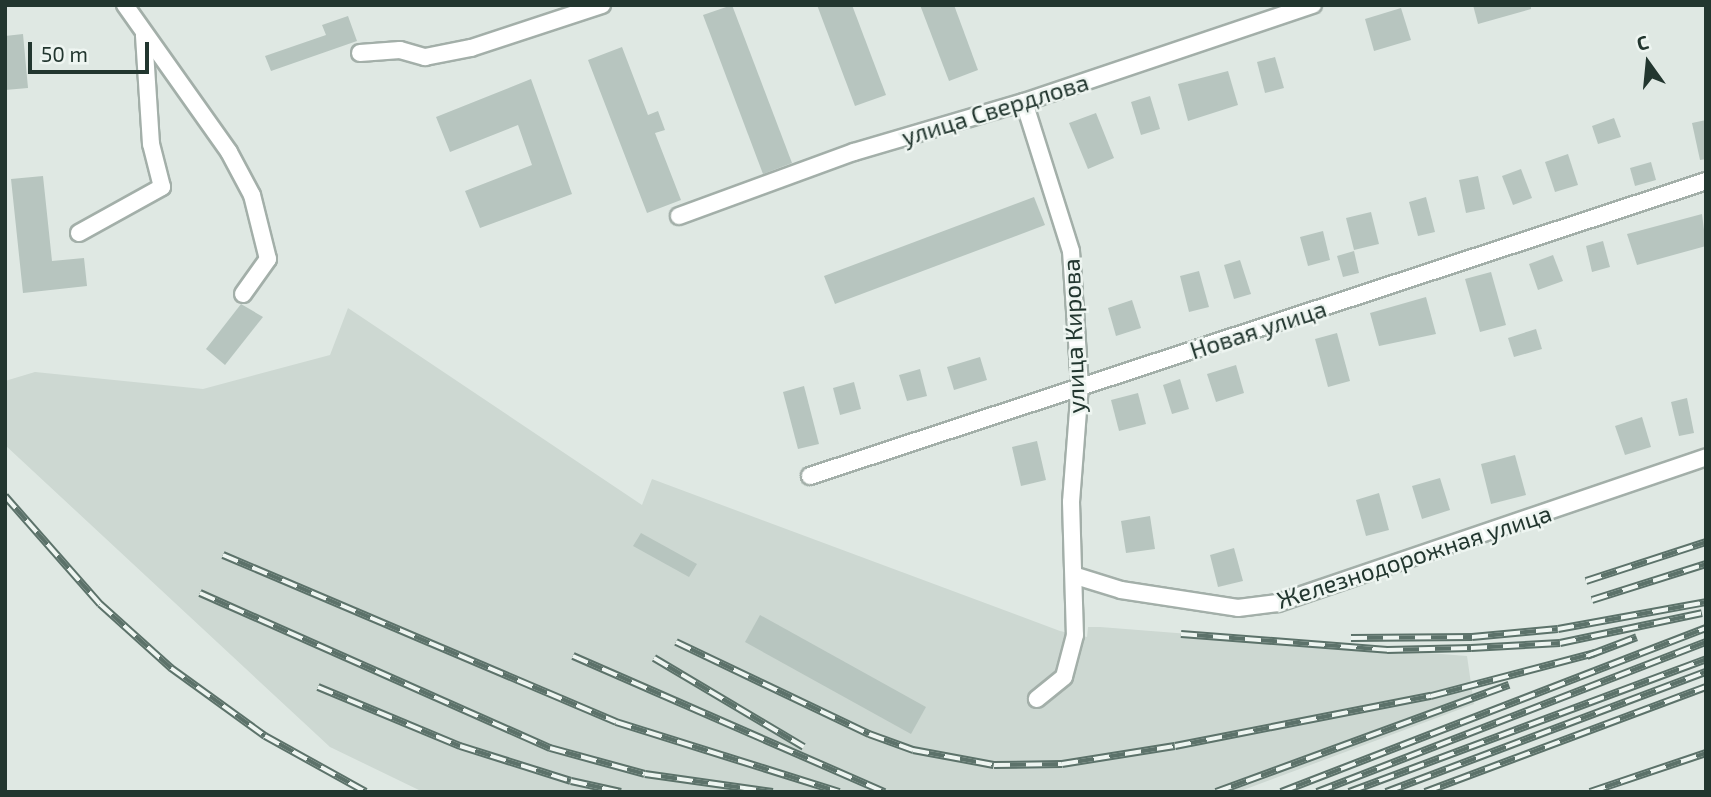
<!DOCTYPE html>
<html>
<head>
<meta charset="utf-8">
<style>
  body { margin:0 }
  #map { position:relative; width:1711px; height:797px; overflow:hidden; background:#dfe8e3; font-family:"Exo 2",sans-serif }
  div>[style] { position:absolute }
  .built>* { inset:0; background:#cdd8d2 }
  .building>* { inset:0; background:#b7c5bf }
  .roads { filter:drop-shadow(2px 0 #a3afa9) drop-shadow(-2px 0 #a3afa9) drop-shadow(0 2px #a3afa9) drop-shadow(0 -2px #a3afa9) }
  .minor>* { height:16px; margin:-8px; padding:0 8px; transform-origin:8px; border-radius:8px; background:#fff }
  .rail>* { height:8px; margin-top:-4px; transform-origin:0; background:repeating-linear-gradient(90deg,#eef5f1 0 16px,#5c726a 0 32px); box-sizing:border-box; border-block:2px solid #5c726a }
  span { translate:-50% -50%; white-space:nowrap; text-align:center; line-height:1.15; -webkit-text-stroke:5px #eef5f1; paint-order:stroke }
  .street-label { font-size:24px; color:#22362f }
  .frame { position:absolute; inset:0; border:7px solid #22362f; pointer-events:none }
  .north { position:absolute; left:1613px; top:28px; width:70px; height:70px; -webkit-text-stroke:5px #eef5f1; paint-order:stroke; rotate:345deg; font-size:19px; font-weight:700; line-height:28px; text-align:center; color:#22362f }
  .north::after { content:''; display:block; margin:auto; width:24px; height:32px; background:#22362f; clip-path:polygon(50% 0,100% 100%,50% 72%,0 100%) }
  .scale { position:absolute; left:28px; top:42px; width:121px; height:32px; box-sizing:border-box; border:4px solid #22362f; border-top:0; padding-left:9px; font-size:21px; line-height:24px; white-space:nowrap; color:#22362f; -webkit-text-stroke:5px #eef5f1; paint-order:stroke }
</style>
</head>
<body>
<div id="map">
  <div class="built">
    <div style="clip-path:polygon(348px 308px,642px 505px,652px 479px,1060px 631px,1087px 637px,1088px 627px,1100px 627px,1467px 656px,1474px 704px,1238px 792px,423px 792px,330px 747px,5px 445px,5px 381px,35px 372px,203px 389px,330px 355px)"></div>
  </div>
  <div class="building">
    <div style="clip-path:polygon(732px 5px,792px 163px,763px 174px,703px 15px)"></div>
    <div style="clip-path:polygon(817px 5px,852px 5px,886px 95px,855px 106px)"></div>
    <div style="clip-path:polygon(920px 5px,954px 5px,978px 70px,949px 81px)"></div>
    <div style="clip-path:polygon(1473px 5px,1531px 5px,1531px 9px,1478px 24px)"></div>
    <div style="clip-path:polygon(1401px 8px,1411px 40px,1374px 51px,1365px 19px)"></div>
    <div style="clip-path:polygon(348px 16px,357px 41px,271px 71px,265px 56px,326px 35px,322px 25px)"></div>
    <div style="clip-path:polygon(23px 34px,28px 88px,5px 90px,5px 36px)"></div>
    <div style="clip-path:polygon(622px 47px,648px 115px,658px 111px,665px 130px,655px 133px,681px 200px,647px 213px,588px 60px)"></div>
    <div style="clip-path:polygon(1275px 57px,1284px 88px,1265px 93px,1257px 62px)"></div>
    <div style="clip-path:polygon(1228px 71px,1238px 105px,1188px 121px,1178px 84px)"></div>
    <div style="clip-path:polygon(531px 79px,572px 194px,480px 228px,465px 191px,532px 165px,518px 125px,450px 152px,436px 117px)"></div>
    <div style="clip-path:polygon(1150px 96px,1160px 129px,1141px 135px,1131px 102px)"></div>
    <div style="clip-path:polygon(1096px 113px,1114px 158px,1088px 169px,1069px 123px)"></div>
    <div style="clip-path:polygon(1614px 118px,1621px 137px,1598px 144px,1592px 126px)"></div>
    <div style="clip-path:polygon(1706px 120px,1706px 159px,1700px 160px,1692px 123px)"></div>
    <div style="clip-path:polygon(1568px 154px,1578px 185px,1555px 192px,1545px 162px)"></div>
    <div style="clip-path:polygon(1651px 162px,1656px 180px,1635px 186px,1630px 168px)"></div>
    <div style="clip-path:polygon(1521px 169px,1532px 198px,1513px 205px,1502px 176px)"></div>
    <div style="clip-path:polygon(43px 176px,52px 261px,84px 258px,87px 286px,23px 293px,11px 179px)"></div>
    <div style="clip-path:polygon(1478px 176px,1485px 209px,1466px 213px,1459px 180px)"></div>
    <div style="clip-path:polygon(1034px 197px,1045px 225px,835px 304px,824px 276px)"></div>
    <div style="clip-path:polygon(1426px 197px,1435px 232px,1418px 236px,1409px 202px)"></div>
    <div style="clip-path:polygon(1371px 212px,1379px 244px,1354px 250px,1346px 218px)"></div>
    <div style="clip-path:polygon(1702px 214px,1706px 246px,1637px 265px,1627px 234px)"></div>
    <div style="clip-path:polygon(1323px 231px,1330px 260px,1308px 266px,1300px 237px)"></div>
    <div style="clip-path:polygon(1603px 241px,1610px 267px,1592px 272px,1586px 246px)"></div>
    <div style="clip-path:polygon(1354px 251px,1359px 273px,1343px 277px,1337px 256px)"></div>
    <div style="clip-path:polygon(1553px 255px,1563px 281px,1538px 290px,1529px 264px)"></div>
    <div style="clip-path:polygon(1240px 260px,1251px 294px,1234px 299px,1224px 265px)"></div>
    <div style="clip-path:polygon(1199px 271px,1209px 307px,1189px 312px,1180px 276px)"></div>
    <div style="clip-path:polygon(1491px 272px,1506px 325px,1480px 332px,1465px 279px)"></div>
    <div style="clip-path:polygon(1426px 297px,1436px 334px,1379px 346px,1370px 313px)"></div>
    <div style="clip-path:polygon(1132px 300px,1141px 328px,1116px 336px,1108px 308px)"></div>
    <div style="clip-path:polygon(241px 304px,263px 317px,225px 365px,206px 349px)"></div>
    <div style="clip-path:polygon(1536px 329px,1542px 349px,1514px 357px,1508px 338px)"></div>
    <div style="clip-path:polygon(1337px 333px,1350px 381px,1328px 387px,1315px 339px)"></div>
    <div style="clip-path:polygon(980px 357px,987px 380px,954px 390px,947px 367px)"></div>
    <div style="clip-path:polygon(1236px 365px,1244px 393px,1216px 402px,1207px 374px)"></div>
    <div style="clip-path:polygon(920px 369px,927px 396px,907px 401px,899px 375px)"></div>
    <div style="clip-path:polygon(1180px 379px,1189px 409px,1172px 414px,1163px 385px)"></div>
    <div style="clip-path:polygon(854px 382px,861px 409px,840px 415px,833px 388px)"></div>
    <div style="clip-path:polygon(804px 386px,819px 444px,798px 449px,783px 392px)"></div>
    <div style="clip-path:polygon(1138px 393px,1146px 424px,1119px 431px,1111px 400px)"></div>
    <div style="clip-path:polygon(1687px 398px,1694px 433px,1679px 436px,1671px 402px)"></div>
    <div style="clip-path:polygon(1642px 417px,1651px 447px,1625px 455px,1615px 426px)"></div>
    <div style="clip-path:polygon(1037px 441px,1046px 480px,1021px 486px,1012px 447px)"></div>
    <div style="clip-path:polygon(1515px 455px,1526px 495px,1491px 504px,1481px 464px)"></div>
    <div style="clip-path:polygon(1440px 478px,1450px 510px,1422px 519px,1412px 486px)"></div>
    <div style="clip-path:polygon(1379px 493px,1389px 530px,1366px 536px,1356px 500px)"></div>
    <div style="clip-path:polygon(1150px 516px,1155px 549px,1126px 553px,1121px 521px)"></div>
    <div style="clip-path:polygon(641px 533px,697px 564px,689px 577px,633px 546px)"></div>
    <div style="clip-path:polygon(1234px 548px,1243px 581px,1218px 587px,1210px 555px)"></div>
    <div style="clip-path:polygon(760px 615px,926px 707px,911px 734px,745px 642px)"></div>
  </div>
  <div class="roads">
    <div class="minor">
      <div style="left:125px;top:5px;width:180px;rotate:54.7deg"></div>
      <div style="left:229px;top:152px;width:49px;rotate:61.9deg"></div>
      <div style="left:252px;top:195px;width:66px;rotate:76deg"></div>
      <div style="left:268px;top:259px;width:43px;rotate:125.5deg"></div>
      <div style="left:360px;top:53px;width:40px;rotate:-4.3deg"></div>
      <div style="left:400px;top:50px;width:26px;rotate:16deg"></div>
      <div style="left:425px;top:57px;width:47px;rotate:-11.1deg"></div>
      <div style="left:471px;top:48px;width:138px;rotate:-18.2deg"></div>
      <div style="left:1024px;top:102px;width:156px;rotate:72.5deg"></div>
      <div style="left:1071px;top:251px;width:134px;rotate:86.2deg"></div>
      <div style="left:1080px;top:385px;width:117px;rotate:94.4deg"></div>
      <div style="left:1071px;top:502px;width:133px;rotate:88.3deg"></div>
      <div style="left:1075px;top:635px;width:43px;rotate:104.7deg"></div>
      <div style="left:1064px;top:677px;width:35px;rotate:141deg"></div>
      <div style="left:679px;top:216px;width:186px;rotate:-20.1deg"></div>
      <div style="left:854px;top:152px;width:177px;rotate:-16.4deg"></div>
      <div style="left:1024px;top:102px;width:305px;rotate:-18.6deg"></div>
      <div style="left:79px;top:233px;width:95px;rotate:-29deg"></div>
      <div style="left:162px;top:187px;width:44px;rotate:-104.3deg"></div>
      <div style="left:151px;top:144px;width:109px;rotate:-93.7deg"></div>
      <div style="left:810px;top:476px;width:943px;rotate:-18.22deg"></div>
      <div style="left:1076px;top:576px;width:47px;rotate:17.3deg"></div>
      <div style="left:1121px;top:590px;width:118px;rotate:8.7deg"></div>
      <div style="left:1238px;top:608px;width:40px;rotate:-7.1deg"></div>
      <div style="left:1278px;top:603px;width:452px;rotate:-18.8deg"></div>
    </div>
  </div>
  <div class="rail">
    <div style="left:5px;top:496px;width:144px;rotate:48.7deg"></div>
    <div style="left:100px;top:604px;width:96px;rotate:42deg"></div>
    <div style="left:171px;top:668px;width:116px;rotate:35.9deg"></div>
    <div style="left:265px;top:736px;width:115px;rotate:29deg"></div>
    <div style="left:223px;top:555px;width:427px;rotate:23deg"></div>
    <div style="left:616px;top:722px;width:234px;rotate:17.4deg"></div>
    <div style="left:1586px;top:581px;width:126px;rotate:-18deg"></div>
    <div style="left:200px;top:593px;width:383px;rotate:23.9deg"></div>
    <div style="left:550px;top:748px;width:98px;rotate:15.3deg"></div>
    <div style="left:645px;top:774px;width:129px;rotate:8deg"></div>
    <div style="left:1592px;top:600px;width:120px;rotate:-17.5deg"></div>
    <div style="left:1181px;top:634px;width:207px;rotate:4.4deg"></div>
    <div style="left:1387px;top:650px;width:84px;rotate:-1.4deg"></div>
    <div style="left:1471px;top:648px;width:89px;rotate:-3.2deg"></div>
    <div style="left:1560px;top:643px;width:145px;rotate:-11.9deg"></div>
    <div style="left:1351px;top:638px;width:121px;rotate:-0.5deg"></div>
    <div style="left:1472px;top:637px;width:86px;rotate:-5.3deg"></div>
    <div style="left:1558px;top:629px;width:150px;rotate:-10.3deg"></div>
    <div style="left:676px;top:642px;width:214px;rotate:25.5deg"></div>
    <div style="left:869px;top:734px;width:47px;rotate:20deg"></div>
    <div style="left:913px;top:750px;width:82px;rotate:10.5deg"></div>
    <div style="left:994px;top:765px;width:68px;rotate:-0.8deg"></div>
    <div style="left:1062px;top:764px;width:114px;rotate:-9.1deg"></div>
    <div style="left:1175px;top:746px;width:261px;rotate:-11.1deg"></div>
    <div style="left:1431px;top:696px;width:170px;rotate:-14.7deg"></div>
    <div style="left:573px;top:656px;width:340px;rotate:23.6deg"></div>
    <div style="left:1587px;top:656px;width:53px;rotate:-20.8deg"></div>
    <div style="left:654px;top:658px;width:174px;rotate:30.7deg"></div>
    <div style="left:318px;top:687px;width:154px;rotate:22.6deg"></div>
    <div style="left:460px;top:746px;width:116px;rotate:17.5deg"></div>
    <div style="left:571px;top:781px;width:51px;rotate:12.4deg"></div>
    <div style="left:1216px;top:792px;width:312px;rotate:-20.1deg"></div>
    <div style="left:1281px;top:792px;width:456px;rotate:-21.1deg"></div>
    <div style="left:1317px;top:792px;width:417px;rotate:-21.1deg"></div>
    <div style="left:1349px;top:792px;width:381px;rotate:-20.4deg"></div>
    <div style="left:1386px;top:792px;width:342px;rotate:-20.6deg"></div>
    <div style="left:1425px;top:792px;width:300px;rotate:-20.5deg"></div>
    <div style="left:1590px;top:792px;width:122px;rotate:-18.6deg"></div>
  </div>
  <div class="street-label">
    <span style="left:995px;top:109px;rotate:-17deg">улица Свердлова</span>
    <span style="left:1258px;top:329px;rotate:-18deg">Новая улица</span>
    <span style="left:1073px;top:336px;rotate:-92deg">улица Кирова</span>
    <span style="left:1414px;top:556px;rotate:-18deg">Железнодорожная улица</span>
  </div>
  <div class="frame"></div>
  <div class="north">С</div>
  <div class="scale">50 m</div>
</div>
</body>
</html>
